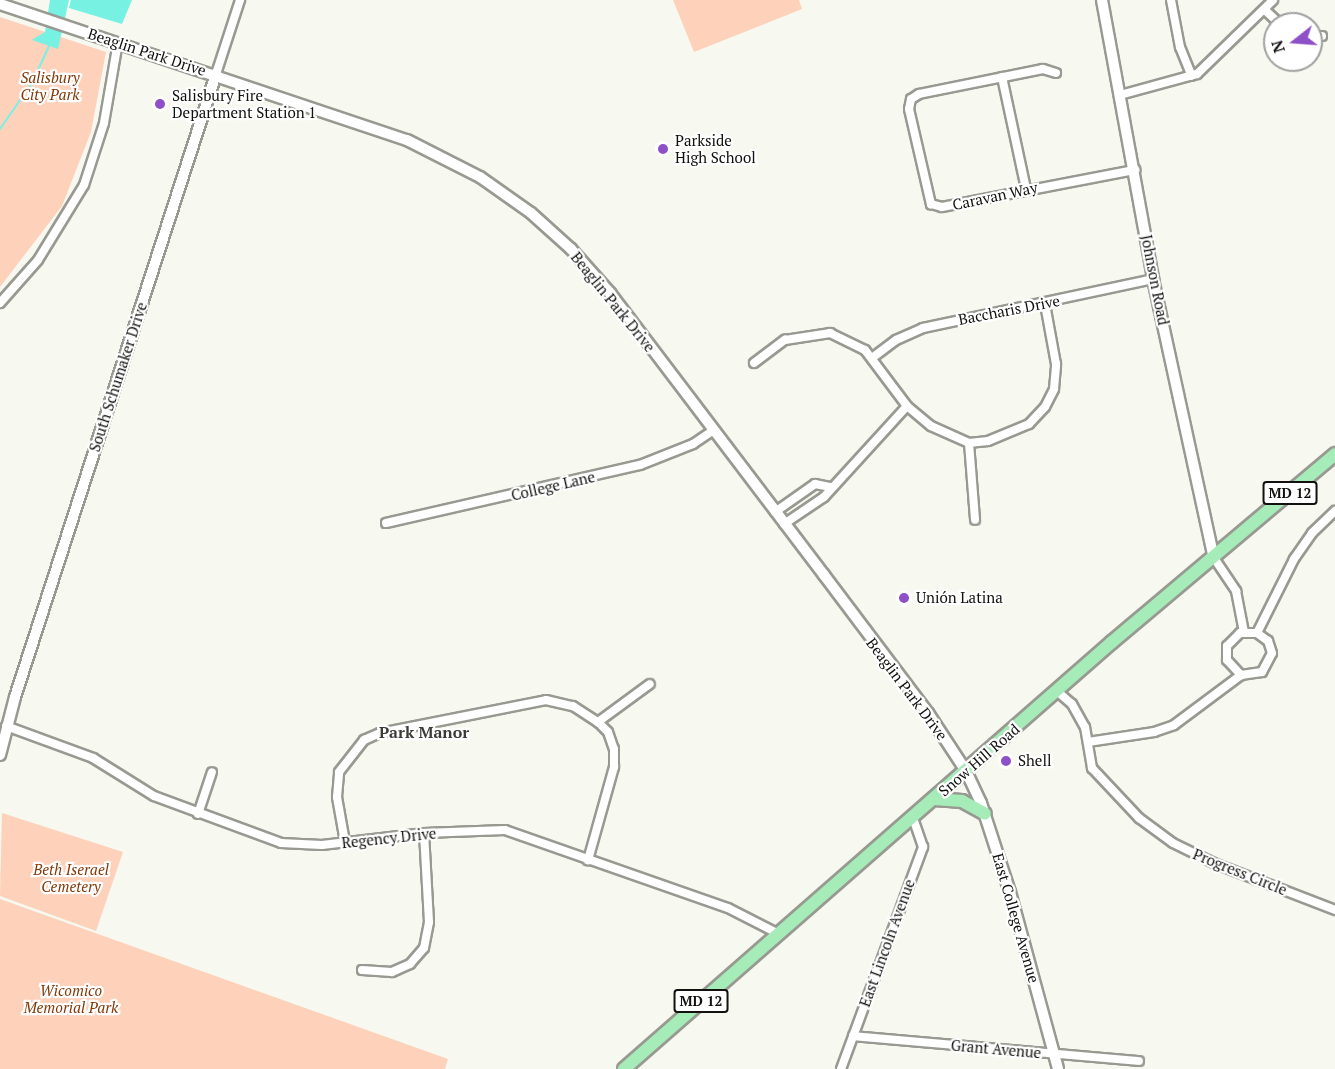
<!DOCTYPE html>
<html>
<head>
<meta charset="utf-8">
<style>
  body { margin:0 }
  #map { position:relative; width:1335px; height:1069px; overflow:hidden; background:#f7f8f0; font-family:"PT Serif",serif }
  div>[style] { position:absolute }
  .green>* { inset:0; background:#fed1ba }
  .water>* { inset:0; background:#77f1e1 }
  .stream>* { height:2px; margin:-1px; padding:0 1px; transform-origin:1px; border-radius:1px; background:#77f1e1 }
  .roads { filter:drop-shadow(2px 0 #989a92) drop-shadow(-2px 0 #989a92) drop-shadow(0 2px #989a92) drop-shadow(0 -2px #989a92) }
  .street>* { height:8px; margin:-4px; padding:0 4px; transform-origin:4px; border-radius:4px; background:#fff }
  .secondary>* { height:10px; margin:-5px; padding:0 5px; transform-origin:5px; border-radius:5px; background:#fff }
  .primary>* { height:12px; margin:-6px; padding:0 6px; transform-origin:6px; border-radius:6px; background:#a6ecb9 }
  .dots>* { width:16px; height:16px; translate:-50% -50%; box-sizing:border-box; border:3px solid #fff; border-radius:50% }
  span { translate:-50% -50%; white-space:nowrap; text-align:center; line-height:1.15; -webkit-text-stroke:4.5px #fff; paint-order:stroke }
  .shield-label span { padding:2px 4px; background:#fff; border:2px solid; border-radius:4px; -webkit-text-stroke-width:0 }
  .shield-label { font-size:14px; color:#11110f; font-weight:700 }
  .street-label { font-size:15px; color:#11110f }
  .park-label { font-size:15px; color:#823908; font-style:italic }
  .poi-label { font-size:15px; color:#11110f }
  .left { translate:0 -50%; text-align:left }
  .neighbourhood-label { font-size:16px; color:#3a3c35; font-weight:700 }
  .north { position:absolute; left:1263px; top:12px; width:60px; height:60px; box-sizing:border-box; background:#fff; border:2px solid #a0a09f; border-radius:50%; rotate:253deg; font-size:16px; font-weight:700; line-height:24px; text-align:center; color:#11110f }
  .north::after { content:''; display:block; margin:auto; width:21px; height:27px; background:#8e50c6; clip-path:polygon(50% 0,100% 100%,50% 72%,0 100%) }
</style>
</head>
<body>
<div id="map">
  <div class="green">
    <div style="clip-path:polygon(673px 0,799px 0,802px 9px,694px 52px)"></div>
    <div style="clip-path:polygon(0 17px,106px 52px,91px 132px,62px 206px,0 287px)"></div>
    <div style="clip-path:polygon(2px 813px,123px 852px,96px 931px,0 896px)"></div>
    <div style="clip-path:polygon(0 899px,448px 1059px,445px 1069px,0 1069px)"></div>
  </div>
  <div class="water">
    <div style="clip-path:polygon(50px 0,69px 0,58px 49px,32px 40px,45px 32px)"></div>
    <div style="clip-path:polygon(71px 0,132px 0,122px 24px,69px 8px)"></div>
  </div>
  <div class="stream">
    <div style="left:0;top:129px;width:56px;rotate:-55.2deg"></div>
    <div style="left:32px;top:83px;width:41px;rotate:-65.3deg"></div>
  </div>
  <div class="roads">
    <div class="street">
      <div style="left:1171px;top:0;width:48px;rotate:79.2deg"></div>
      <div style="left:1180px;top:47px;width:31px;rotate:68deg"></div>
      <div style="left:1266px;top:11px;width:19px;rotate:43deg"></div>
      <div style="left:1311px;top:36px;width:11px"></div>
      <div style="left:1056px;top:73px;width:14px;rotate:-163deg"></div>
      <div style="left:1043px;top:69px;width:126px;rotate:168.6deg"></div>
      <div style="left:919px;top:94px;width:9px;rotate:148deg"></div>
      <div style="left:911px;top:99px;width:10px;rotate:101deg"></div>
      <div style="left:909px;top:109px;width:98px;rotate:77deg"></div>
      <div style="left:931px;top:204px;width:11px;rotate:15deg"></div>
      <div style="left:942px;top:207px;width:197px;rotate:-10.9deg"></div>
      <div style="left:216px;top:74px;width:78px;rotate:-72deg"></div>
      <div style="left:1002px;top:77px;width:115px;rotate:77.9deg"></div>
      <div style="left:1120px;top:95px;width:80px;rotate:-15.3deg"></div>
      <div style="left:1197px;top:74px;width:106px;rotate:-44.2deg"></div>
      <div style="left:0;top:303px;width:57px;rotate:-48.5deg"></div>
      <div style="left:38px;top:260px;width:88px;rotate:-58.5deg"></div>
      <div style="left:84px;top:185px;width:65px;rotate:-72.1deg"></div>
      <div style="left:104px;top:123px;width:82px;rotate:-80.2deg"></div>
      <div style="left:872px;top:358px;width:30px;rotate:-37deg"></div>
      <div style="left:896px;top:340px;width:30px;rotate:-24deg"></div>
      <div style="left:923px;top:328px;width:235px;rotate:-12deg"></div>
      <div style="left:754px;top:363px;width:39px;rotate:-37deg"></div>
      <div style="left:785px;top:340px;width:46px;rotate:-8.8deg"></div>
      <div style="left:830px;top:333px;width:39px;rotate:26deg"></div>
      <div style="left:865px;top:350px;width:70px;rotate:53.1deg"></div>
      <div style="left:907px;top:406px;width:31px;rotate:40deg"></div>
      <div style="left:931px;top:426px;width:42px;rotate:24.1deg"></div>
      <div style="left:969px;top:443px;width:19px;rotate:-6deg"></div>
      <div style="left:988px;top:441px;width:44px;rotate:-22.5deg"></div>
      <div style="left:1029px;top:424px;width:23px;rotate:-47deg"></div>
      <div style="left:1045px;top:407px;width:20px;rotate:-63deg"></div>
      <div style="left:1054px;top:389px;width:25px;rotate:-85deg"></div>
      <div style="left:1056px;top:364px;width:61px;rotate:-100.4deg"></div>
      <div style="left:969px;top:443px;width:77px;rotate:85.5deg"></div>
      <div style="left:775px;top:512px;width:49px;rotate:-35deg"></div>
      <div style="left:815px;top:484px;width:15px;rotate:11deg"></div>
      <div style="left:386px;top:523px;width:261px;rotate:-12.9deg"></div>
      <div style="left:640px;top:465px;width:57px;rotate:-21.6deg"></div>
      <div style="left:693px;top:444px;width:25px;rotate:-34deg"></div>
      <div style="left:784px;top:524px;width:48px;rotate:-34deg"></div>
      <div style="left:824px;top:497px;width:123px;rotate:-47.6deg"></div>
      <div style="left:1214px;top:558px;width:40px;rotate:56deg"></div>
      <div style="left:1236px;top:591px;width:42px;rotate:79deg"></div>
      <div style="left:1257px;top:633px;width:83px;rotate:-63.4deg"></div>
      <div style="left:1294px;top:559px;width:32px;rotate:-55deg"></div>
      <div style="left:1312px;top:533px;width:32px;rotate:-44deg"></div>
      <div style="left:1058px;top:692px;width:18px;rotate:41deg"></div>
      <div style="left:1072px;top:704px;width:26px;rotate:61deg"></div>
      <div style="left:1085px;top:727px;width:42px;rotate:80.3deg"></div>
      <div style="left:1092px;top:768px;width:69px;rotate:46.8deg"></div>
      <div style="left:1139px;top:818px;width:42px;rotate:36.3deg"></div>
      <div style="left:1173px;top:843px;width:48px;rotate:26deg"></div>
      <div style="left:1216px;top:864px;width:128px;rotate:21.1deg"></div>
      <div style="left:598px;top:722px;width:64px;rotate:-36.2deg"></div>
      <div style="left:6px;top:726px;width:93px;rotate:20.2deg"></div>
      <div style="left:93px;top:758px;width:72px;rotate:31.9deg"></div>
      <div style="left:154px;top:796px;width:135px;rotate:20.3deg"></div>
      <div style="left:281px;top:843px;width:41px;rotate:2.8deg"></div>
      <div style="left:322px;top:845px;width:103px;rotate:-6.7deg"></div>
      <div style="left:424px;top:833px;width:81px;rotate:-2.1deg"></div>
      <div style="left:505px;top:830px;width:236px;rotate:19.3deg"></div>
      <div style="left:728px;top:908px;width:55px;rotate:27deg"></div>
      <div style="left:1088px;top:742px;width:67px;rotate:-8.6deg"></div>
      <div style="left:1154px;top:732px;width:21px;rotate:-19deg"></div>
      <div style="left:1174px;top:725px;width:84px;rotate:-36.7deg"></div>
      <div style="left:1241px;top:675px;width:21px;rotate:-8deg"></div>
      <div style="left:1262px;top:672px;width:21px;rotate:-62deg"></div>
      <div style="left:1272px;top:653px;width:13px;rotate:-108deg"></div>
      <div style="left:1268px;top:641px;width:14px;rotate:-144deg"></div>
      <div style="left:1257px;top:633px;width:17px;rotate:180deg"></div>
      <div style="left:1240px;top:633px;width:18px;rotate:135deg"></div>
      <div style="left:1227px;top:646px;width:14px;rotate:90deg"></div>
      <div style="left:1227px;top:660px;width:21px;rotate:47deg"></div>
      <div style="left:198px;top:814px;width:44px;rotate:-71.6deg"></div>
      <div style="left:345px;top:842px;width:46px;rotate:-100.1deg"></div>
      <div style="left:337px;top:797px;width:25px;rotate:-85deg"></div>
      <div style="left:339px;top:772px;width:41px;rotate:-52deg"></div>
      <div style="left:364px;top:740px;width:17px;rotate:-24deg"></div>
      <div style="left:380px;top:733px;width:169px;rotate:-11.2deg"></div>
      <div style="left:546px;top:700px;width:28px;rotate:13deg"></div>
      <div style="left:573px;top:706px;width:30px;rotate:33deg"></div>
      <div style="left:598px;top:722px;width:14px;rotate:45deg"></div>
      <div style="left:608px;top:732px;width:18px;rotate:71deg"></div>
      <div style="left:614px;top:749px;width:18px;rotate:90deg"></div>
      <div style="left:614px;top:767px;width:97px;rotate:105.6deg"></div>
      <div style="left:362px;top:970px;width:30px;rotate:4deg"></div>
      <div style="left:392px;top:972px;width:20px;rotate:-24deg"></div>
      <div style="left:410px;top:964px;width:21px;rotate:-49deg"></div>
      <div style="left:424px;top:948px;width:26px;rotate:-79deg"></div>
      <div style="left:429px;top:922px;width:89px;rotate:-93.2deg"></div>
      <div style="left:853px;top:1036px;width:287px;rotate:5deg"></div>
      <div style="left:841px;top:1069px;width:237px;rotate:-69.7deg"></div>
      <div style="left:923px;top:847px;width:31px;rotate:-109deg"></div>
    </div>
    <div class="secondary">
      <div style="left:1102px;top:0;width:284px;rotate:79.6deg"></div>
      <div style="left:1153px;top:279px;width:286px;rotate:77.7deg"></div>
      <div style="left:0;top:4px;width:429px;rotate:18.5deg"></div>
      <div style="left:407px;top:140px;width:82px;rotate:26.9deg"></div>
      <div style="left:480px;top:177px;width:62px;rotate:35.2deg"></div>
      <div style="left:531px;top:213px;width:54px;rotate:42deg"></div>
      <div style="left:571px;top:249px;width:59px;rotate:48.4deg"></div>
      <div style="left:610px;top:293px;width:354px;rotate:52.8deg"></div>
      <div style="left:824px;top:575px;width:173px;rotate:53deg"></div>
      <div style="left:928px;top:713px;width:69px;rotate:56.8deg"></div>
      <div style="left:966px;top:771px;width:35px;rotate:65deg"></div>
      <div style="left:981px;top:803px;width:94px;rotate:72deg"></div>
      <div style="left:1010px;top:892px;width:183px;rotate:74.8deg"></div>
      <div style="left:0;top:755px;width:60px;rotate:-75.5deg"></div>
      <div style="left:15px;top:697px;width:655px;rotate:-72.12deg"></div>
    </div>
    <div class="primary">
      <div style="left:934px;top:799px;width:28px;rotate:4deg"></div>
      <div style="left:962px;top:801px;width:26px;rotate:29deg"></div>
      <div style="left:624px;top:1069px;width:648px;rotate:-41.19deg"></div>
      <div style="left:1112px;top:642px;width:292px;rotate:-40.1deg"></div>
    </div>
  </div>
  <div class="dots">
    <div style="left:160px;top:104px;background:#8e50c6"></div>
    <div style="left:663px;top:149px;background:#8e50c6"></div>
    <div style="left:904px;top:598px;background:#8e50c6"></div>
    <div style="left:1006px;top:761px;background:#8e50c6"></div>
  </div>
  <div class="shield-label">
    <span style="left:1290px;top:493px">MD 12</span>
    <span style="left:701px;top:1001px">MD 12</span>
  </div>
  <div class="street-label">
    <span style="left:147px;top:52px;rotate:18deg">Beaglin Park Drive</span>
    <span style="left:995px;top:196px;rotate:-12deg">Caravan Way</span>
    <span style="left:1155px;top:280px;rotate:79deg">Johnson Road</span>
    <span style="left:613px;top:302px;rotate:51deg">Beaglin Park Drive</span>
    <span style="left:1009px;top:310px;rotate:-11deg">Baccharis Drive</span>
    <span style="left:118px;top:377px;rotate:-72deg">South Schumaker Drive</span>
    <span style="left:553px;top:486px;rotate:-13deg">College Lane</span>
    <span style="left:907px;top:689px;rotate:53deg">Beaglin Park Drive</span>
    <span style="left:979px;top:760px;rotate:-41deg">Snow Hill Road</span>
    <span style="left:389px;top:838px;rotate:-6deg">Regency Drive</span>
    <span style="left:1240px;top:872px;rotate:22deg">Progress Circle</span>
    <span style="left:1016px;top:918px;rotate:74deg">East College Avenue</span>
    <span style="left:887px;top:943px;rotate:-70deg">East Lincoln Avenue</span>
    <span style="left:996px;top:1049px;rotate:5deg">Grant Avenue</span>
  </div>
  <div class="park-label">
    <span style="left:50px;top:86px">Salisbury<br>City Park</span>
    <span style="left:71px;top:878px">Beth Iserael<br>Cemetery</span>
    <span style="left:71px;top:999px">Wicomico<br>Memorial Park</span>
  </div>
  <div class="poi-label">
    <span class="left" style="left:172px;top:104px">Salisbury Fire<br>Department Station 1</span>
    <span class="left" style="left:675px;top:149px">Parkside<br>High School</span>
    <span class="left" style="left:916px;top:598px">Unión Latina</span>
    <span class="left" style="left:1018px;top:761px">Shell</span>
  </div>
  <div class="neighbourhood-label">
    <span style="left:424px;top:732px">Park Manor</span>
  </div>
  <div class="north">N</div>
</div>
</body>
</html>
